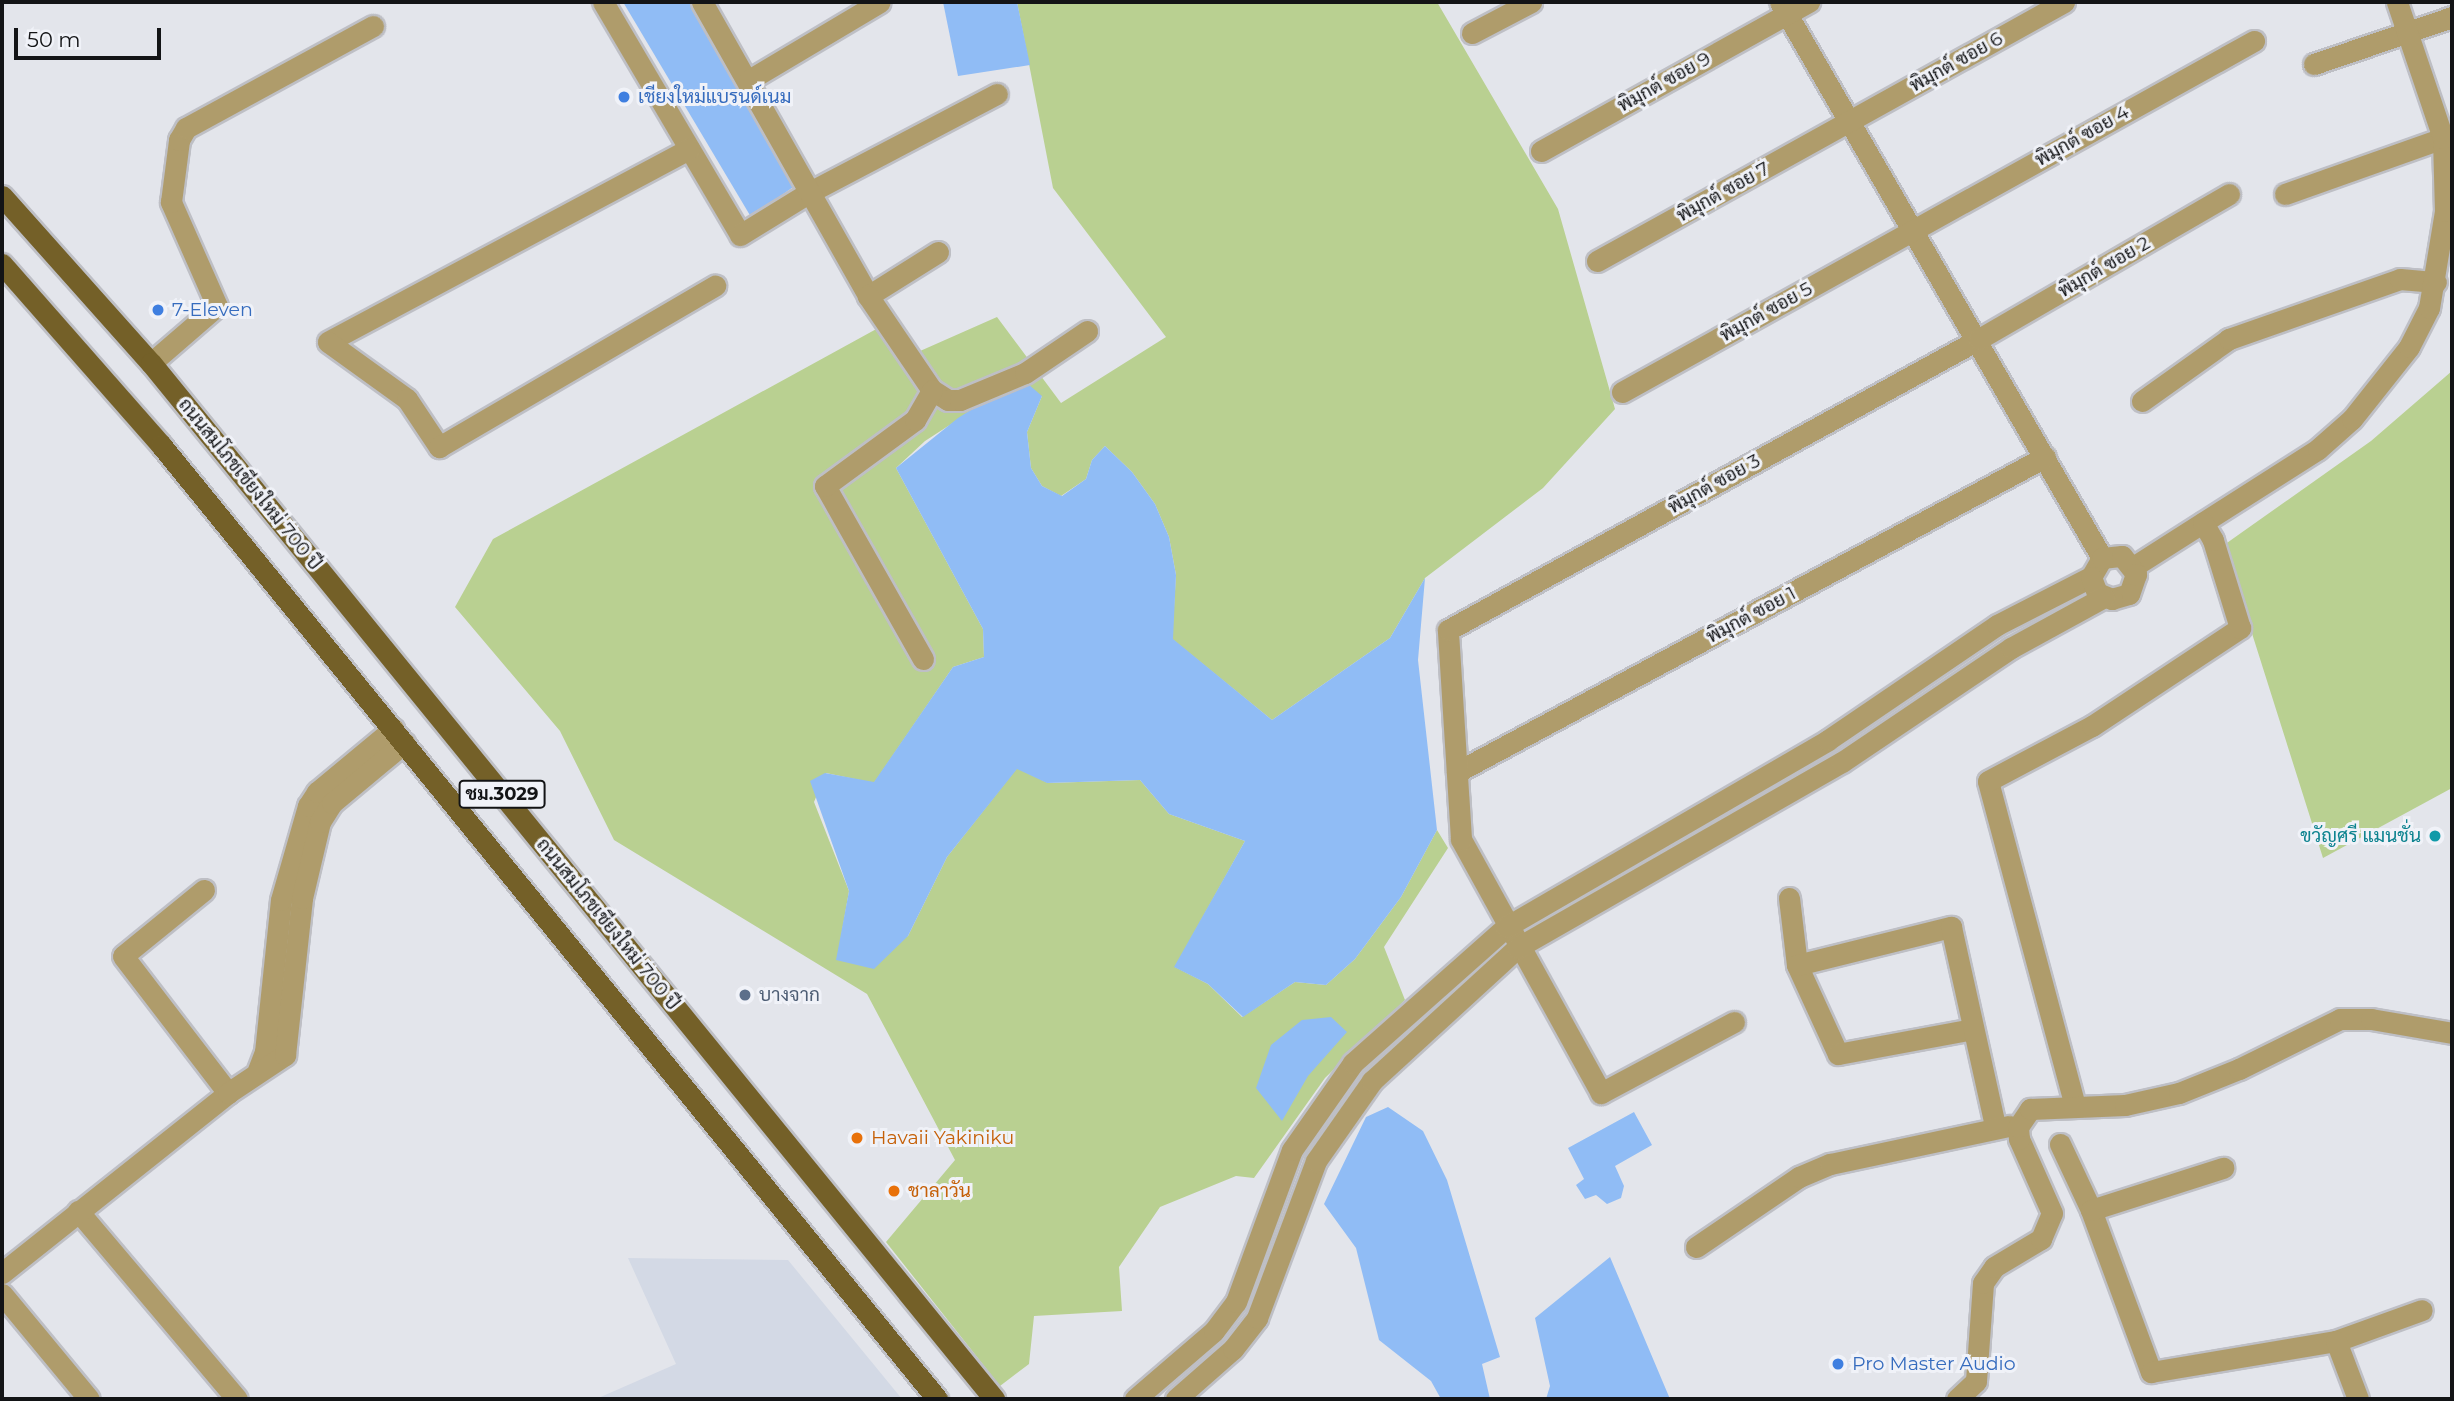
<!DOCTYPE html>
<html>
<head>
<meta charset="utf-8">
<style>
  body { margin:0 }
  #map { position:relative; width:2454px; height:1401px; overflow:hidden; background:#e3e5eb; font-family:Montserrat,Sarabun,sans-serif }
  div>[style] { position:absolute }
  .built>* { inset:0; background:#d3d9e5 }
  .green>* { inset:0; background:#b9d091 }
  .water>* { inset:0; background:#90bcf5 }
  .roads { filter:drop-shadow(2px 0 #bebfc5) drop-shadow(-2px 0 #bebfc5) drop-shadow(0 2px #bebfc5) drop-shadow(0 -2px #bebfc5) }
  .minor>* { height:21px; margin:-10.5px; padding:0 10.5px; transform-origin:10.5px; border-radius:10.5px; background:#af9c6b }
  .major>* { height:21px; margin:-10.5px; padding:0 10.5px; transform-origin:10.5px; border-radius:10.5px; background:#746028 }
  .dots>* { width:19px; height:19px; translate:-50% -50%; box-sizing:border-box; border:4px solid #f0f2f8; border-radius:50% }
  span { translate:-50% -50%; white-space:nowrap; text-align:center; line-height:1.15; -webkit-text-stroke:6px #f0f2f8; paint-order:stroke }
  .shield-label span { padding:2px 5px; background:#f0f2f8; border:2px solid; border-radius:5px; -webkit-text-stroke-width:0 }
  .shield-label { font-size:18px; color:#131416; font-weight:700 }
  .street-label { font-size:19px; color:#131416 }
  .shop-label { font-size:19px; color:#366cbe }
  .left { translate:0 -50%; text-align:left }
  .culture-label { font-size:19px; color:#0d838f }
  .right { translate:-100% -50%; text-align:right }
  .service-label { font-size:19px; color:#4e5e75 }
  .food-label { font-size:19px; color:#c56008 }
  .frame { position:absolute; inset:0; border:4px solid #131416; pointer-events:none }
  .scale { position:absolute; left:14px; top:28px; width:147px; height:32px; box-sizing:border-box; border:4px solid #131416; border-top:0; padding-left:9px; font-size:21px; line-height:24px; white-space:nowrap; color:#131416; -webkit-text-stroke:5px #f0f2f8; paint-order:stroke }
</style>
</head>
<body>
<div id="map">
  <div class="built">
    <div style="clip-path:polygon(628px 1258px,788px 1260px,902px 1399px,596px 1399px,676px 1364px)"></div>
  </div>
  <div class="green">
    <div style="clip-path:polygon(1017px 2px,1437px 2px,1558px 209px,1615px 409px,1543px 488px,1425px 578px,1390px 638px,1272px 720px,1172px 639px,1176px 575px,1169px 537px,1155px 504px,1132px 472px,1105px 446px,1092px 460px,1086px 479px,1061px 496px,1042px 486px,1031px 468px,1027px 432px,1042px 396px,993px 397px,925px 441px,896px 468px,983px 629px,984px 657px,953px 667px,874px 783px,826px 773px,814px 802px,849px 891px,837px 960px,908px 936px,947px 857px,1017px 768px,1048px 783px,1140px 780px,1169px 814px,1245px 841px,1175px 967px,1208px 984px,1242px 1017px,1295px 982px,1326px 985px,1355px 959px,1401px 897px,1437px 830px,1448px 848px,1384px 947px,1405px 1000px,1325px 1078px,1254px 1178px,1236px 1176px,1160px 1207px,1119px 1267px,1122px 1311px,1034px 1316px,1029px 1364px,1000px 1386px,886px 1242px,955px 1160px,867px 994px,614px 840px,560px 731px,455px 607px,493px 539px,880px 327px,902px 359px,997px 317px,1061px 403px,1166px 337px,1053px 188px)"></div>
    <div style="clip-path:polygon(2452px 371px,2452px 788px,2323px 858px,2224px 545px,2371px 441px)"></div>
  </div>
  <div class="water">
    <div style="clip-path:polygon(623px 2px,689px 2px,796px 185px,751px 217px)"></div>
    <div style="clip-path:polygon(943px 2px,1017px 2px,1030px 65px,958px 76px)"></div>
    <div style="clip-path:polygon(1028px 384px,1042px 396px,1027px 432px,1031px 468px,1042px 486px,1062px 496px,1086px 479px,1092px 460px,1105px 446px,1132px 472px,1155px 504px,1169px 537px,1176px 575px,1173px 639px,1272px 720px,1390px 638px,1425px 578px,1418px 660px,1437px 830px,1401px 897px,1355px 959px,1326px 985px,1295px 982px,1243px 1017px,1208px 984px,1174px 967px,1245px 841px,1169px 814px,1140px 780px,1047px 783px,1017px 769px,947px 857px,908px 936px,874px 969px,836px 960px,849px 891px,810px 781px,825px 773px,874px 782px,953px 667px,984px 657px,983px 629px,896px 468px,958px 418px,992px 397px)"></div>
    <div style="clip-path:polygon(1331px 1017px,1347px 1032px,1308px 1076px,1282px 1121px,1256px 1088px,1271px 1045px,1302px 1020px)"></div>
    <div style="clip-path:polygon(1388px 1107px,1423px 1131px,1447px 1180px,1500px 1357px,1482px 1364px,1490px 1399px,1441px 1399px,1431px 1381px,1379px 1340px,1356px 1248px,1324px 1204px,1366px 1117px)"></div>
    <div style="clip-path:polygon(1634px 1112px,1652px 1145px,1615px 1166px,1624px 1186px,1621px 1198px,1607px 1204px,1596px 1195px,1585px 1199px,1576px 1185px,1584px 1179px,1568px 1148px)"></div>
    <div style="clip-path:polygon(1610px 1257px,1670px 1399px,1546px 1399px,1550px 1386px,1535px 1318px)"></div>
  </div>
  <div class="roads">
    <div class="minor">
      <div style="left:603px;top:2px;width:270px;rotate:59.5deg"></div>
      <div style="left:740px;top:235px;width:82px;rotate:-31.6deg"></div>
      <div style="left:810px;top:192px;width:211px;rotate:-27.7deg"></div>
      <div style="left:702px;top:2px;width:338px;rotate:60.5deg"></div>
      <div style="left:1780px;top:2px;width:643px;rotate:59.92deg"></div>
      <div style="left:1472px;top:33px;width:67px;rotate:-27.7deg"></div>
      <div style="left:2314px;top:64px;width:146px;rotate:-18.8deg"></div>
      <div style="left:749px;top:80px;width:152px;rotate:-30.8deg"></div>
      <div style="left:689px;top:149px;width:409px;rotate:151.9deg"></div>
      <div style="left:328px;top:342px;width:97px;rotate:35.8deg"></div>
      <div style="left:407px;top:399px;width:58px;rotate:56.3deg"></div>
      <div style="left:439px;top:447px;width:320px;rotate:-30.3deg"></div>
      <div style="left:1541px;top:151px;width:307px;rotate:-29.1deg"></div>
      <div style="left:2285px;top:194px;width:177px;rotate:-19.5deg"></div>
      <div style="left:938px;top:252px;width:83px;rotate:147.8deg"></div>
      <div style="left:868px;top:296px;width:114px;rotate:55.8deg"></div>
      <div style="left:932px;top:390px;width:19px;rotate:32deg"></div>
      <div style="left:948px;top:400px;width:12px"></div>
      <div style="left:960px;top:400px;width:70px;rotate:-22.6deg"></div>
      <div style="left:1025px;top:373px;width:75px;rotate:-34.1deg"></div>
      <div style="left:1597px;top:261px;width:534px;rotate:-29.01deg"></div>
      <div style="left:151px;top:363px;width:87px;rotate:-40.8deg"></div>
      <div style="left:217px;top:306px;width:114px;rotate:-113.9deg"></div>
      <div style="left:171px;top:202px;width:63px;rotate:-82.6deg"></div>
      <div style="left:179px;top:140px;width:14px;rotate:-60deg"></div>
      <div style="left:186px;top:128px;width:213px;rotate:-28.6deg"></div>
      <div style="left:1622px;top:392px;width:723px;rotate:-29.05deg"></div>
      <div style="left:2142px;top:401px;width:107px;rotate:-35.5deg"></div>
      <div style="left:2229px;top:339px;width:181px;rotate:-19.3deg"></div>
      <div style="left:2400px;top:279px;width:36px;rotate:5deg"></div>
      <div style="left:2133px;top:567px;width:219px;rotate:-32.5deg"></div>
      <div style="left:2318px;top:449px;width:45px;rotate:-41.4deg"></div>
      <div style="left:2352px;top:419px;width:92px;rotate:-51.6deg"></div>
      <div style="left:2409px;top:347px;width:44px;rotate:-62.9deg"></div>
      <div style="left:2429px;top:308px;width:98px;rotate:-80.6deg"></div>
      <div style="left:2445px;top:211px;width:73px;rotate:-91.6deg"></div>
      <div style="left:2443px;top:138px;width:144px;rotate:-108.7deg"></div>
      <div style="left:923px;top:659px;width:199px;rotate:-119.5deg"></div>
      <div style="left:825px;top:486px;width:112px;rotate:-36.3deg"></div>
      <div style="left:915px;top:420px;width:34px;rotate:-60deg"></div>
      <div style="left:1457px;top:772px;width:667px;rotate:-28.18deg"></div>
      <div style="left:204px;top:890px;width:104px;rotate:140.8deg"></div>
      <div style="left:123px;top:956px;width:173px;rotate:52.5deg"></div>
      <div style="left:1789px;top:898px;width:67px;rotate:83.2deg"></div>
      <div style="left:1797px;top:965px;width:98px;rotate:65.3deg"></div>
      <div style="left:1838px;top:1054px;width:137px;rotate:-10.5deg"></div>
      <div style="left:1797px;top:965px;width:159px;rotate:-13.9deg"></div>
      <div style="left:1951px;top:927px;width:204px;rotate:77.5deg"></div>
      <div style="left:1734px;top:1022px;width:151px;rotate:151.9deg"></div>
      <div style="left:1601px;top:1093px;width:290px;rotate:-118.9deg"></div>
      <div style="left:1461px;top:839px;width:209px;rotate:-93.6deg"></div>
      <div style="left:1448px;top:630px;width:606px;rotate:-28.72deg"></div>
      <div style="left:1979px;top:339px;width:289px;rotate:-30.1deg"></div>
      <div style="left:258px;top:1070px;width:19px;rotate:-69deg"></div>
      <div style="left:265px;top:1052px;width:153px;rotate:-84deg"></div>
      <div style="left:281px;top:900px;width:98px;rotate:-74deg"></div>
      <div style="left:308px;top:806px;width:17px;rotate:-57deg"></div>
      <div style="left:317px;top:792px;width:99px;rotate:-39.7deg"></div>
      <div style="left:2075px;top:1106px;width:336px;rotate:-105deg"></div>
      <div style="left:1988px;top:781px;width:118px;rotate:-27.9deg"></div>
      <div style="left:2092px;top:726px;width:178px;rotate:-33.5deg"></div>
      <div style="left:2240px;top:628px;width:92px;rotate:-107.1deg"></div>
      <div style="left:2213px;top:540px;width:20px;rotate:-120deg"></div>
      <div style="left:2060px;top:1144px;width:73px;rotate:64.8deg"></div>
      <div style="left:2091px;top:1210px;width:173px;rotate:69.7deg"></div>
      <div style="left:2151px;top:1372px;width:188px;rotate:-9.5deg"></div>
      <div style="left:2336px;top:1341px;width:91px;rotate:-19.8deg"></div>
      <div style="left:2091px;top:1210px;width:139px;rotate:-17.7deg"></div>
      <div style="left:78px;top:1211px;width:246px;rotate:49.8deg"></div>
      <div style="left:1696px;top:1247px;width:125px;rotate:-34.2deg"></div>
      <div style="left:1799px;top:1177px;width:34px;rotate:-23deg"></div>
      <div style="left:1830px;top:1164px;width:183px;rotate:-12deg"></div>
      <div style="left:2px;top:1273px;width:289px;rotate:-38.5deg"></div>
      <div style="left:228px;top:1093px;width:69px;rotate:-33.7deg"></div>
      <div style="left:285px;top:1055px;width:158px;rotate:-83.8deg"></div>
      <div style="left:302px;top:898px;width:78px;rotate:-76.7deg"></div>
      <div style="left:320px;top:822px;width:22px;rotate:-58deg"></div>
      <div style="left:332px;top:803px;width:94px;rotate:-39.8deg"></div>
      <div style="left:2px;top:1294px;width:136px;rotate:50.4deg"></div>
      <div style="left:2336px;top:1341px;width:62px;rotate:69.2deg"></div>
      <div style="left:1135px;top:1399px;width:104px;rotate:-40.7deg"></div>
      <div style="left:1214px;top:1331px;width:36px;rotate:-53deg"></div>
      <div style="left:1236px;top:1302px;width:162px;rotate:-69.8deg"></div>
      <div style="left:1292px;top:1150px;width:106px;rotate:-55deg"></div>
      <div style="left:1353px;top:1063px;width:205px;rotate:-41.6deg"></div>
      <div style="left:1506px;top:927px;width:372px;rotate:-30.1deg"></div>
      <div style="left:1828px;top:740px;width:204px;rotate:-34.2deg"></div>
      <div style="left:1997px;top:625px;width:106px;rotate:-27.1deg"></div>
      <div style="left:2091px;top:577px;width:22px;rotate:-60deg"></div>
      <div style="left:2102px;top:558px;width:20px;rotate:-6deg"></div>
      <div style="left:2122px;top:556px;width:23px;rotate:52deg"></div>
      <div style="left:2136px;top:574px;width:21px;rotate:109deg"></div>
      <div style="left:2129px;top:594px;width:18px;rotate:164deg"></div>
      <div style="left:2112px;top:599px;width:16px;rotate:-158deg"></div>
      <div style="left:2097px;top:593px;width:17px;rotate:-111deg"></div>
      <div style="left:1176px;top:1399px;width:76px;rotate:-41.3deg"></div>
      <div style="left:1233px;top:1349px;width:39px;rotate:-52deg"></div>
      <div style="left:1257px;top:1318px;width:168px;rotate:-69.4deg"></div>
      <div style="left:1316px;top:1161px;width:98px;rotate:-55deg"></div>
      <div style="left:1372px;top:1081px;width:197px;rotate:-42.5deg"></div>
      <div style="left:1517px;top:948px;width:374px;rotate:-29.8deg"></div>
      <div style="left:1842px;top:762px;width:204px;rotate:-34deg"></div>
      <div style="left:2011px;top:648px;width:106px;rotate:-28.7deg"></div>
      <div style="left:1957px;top:1399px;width:26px;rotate:-43deg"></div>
      <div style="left:1976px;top:1381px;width:98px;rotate:-85.9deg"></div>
      <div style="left:1983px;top:1283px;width:19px;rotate:-55deg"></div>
      <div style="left:1994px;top:1267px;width:55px;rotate:-30.8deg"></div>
      <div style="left:2041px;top:1239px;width:28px;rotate:-67deg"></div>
      <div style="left:2052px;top:1213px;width:81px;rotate:-114deg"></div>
      <div style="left:2019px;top:1139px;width:12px;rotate:-95deg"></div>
      <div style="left:2018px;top:1127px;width:22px;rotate:-56deg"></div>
      <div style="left:2030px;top:1109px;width:95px;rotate:-2.4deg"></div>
      <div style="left:2125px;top:1105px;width:55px;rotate:-12.5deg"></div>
      <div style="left:2179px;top:1093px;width:65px;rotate:-21.8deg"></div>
      <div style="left:2239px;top:1069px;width:113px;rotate:-26.3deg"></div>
      <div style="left:2340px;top:1019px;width:31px"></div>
      <div style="left:2371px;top:1019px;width:82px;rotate:9.8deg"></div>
    </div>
    <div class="major">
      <div style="left:2px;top:196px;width:224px;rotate:48.3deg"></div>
      <div style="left:151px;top:363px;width:1336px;rotate:50.86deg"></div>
      <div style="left:2px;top:264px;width:241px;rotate:48.7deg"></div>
      <div style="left:161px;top:445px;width:1230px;rotate:50.87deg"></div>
    </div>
  </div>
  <div class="dots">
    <div style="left:624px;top:97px;background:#3f7fe0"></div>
    <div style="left:158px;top:310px;background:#3f7fe0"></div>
    <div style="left:2435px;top:836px;background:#0f9aa8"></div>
    <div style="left:745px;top:995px;background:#5c6f8a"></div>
    <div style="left:857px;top:1138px;background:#e8710a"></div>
    <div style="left:894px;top:1191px;background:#e8710a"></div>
    <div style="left:1838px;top:1364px;background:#3f7fe0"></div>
  </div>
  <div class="shield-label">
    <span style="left:502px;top:794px">ชม.3029</span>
  </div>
  <div class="street-label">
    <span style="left:1956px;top:62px;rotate:-29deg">พิมุกต์ ซอย 6</span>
    <span style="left:1664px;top:82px;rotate:-29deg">พิมุกต์ ซอย 9</span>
    <span style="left:2082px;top:136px;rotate:-29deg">พิมุกต์ ซอย 4</span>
    <span style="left:1723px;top:192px;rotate:-29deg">พิมุกต์ ซอย 7</span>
    <span style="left:2104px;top:267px;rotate:-30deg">พิมุกต์ ซอย 2</span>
    <span style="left:1766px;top:312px;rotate:-29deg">พิมุกต์ ซอย 5</span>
    <span style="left:250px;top:484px;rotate:51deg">ถนนสมโภชเชียงใหม่ 700 ปี</span>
    <span style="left:1714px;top:484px;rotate:-29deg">พิมุกต์ ซอย 3</span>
    <span style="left:1751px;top:615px;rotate:-28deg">พิมุกต์ ซอย 1</span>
    <span style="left:608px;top:924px;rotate:51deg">ถนนสมโภชเชียงใหม่ 700 ปี</span>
  </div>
  <div class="shop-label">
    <span class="left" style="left:638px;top:97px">เชียงใหม่แบรนด์เนม</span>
    <span class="left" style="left:172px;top:310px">7-Eleven</span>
    <span class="left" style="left:1852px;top:1364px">Pro Master Audio</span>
  </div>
  <div class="culture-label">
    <span class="right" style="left:2421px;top:836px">ขวัญศรี แมนชั่น</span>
  </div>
  <div class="service-label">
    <span class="left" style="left:759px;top:995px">บางจาก</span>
  </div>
  <div class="food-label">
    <span class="left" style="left:871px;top:1138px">Havaii Yakiniku</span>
    <span class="left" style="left:908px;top:1191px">ชาลาวัน</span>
  </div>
  <div class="frame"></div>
  <div class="scale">50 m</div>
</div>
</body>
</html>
